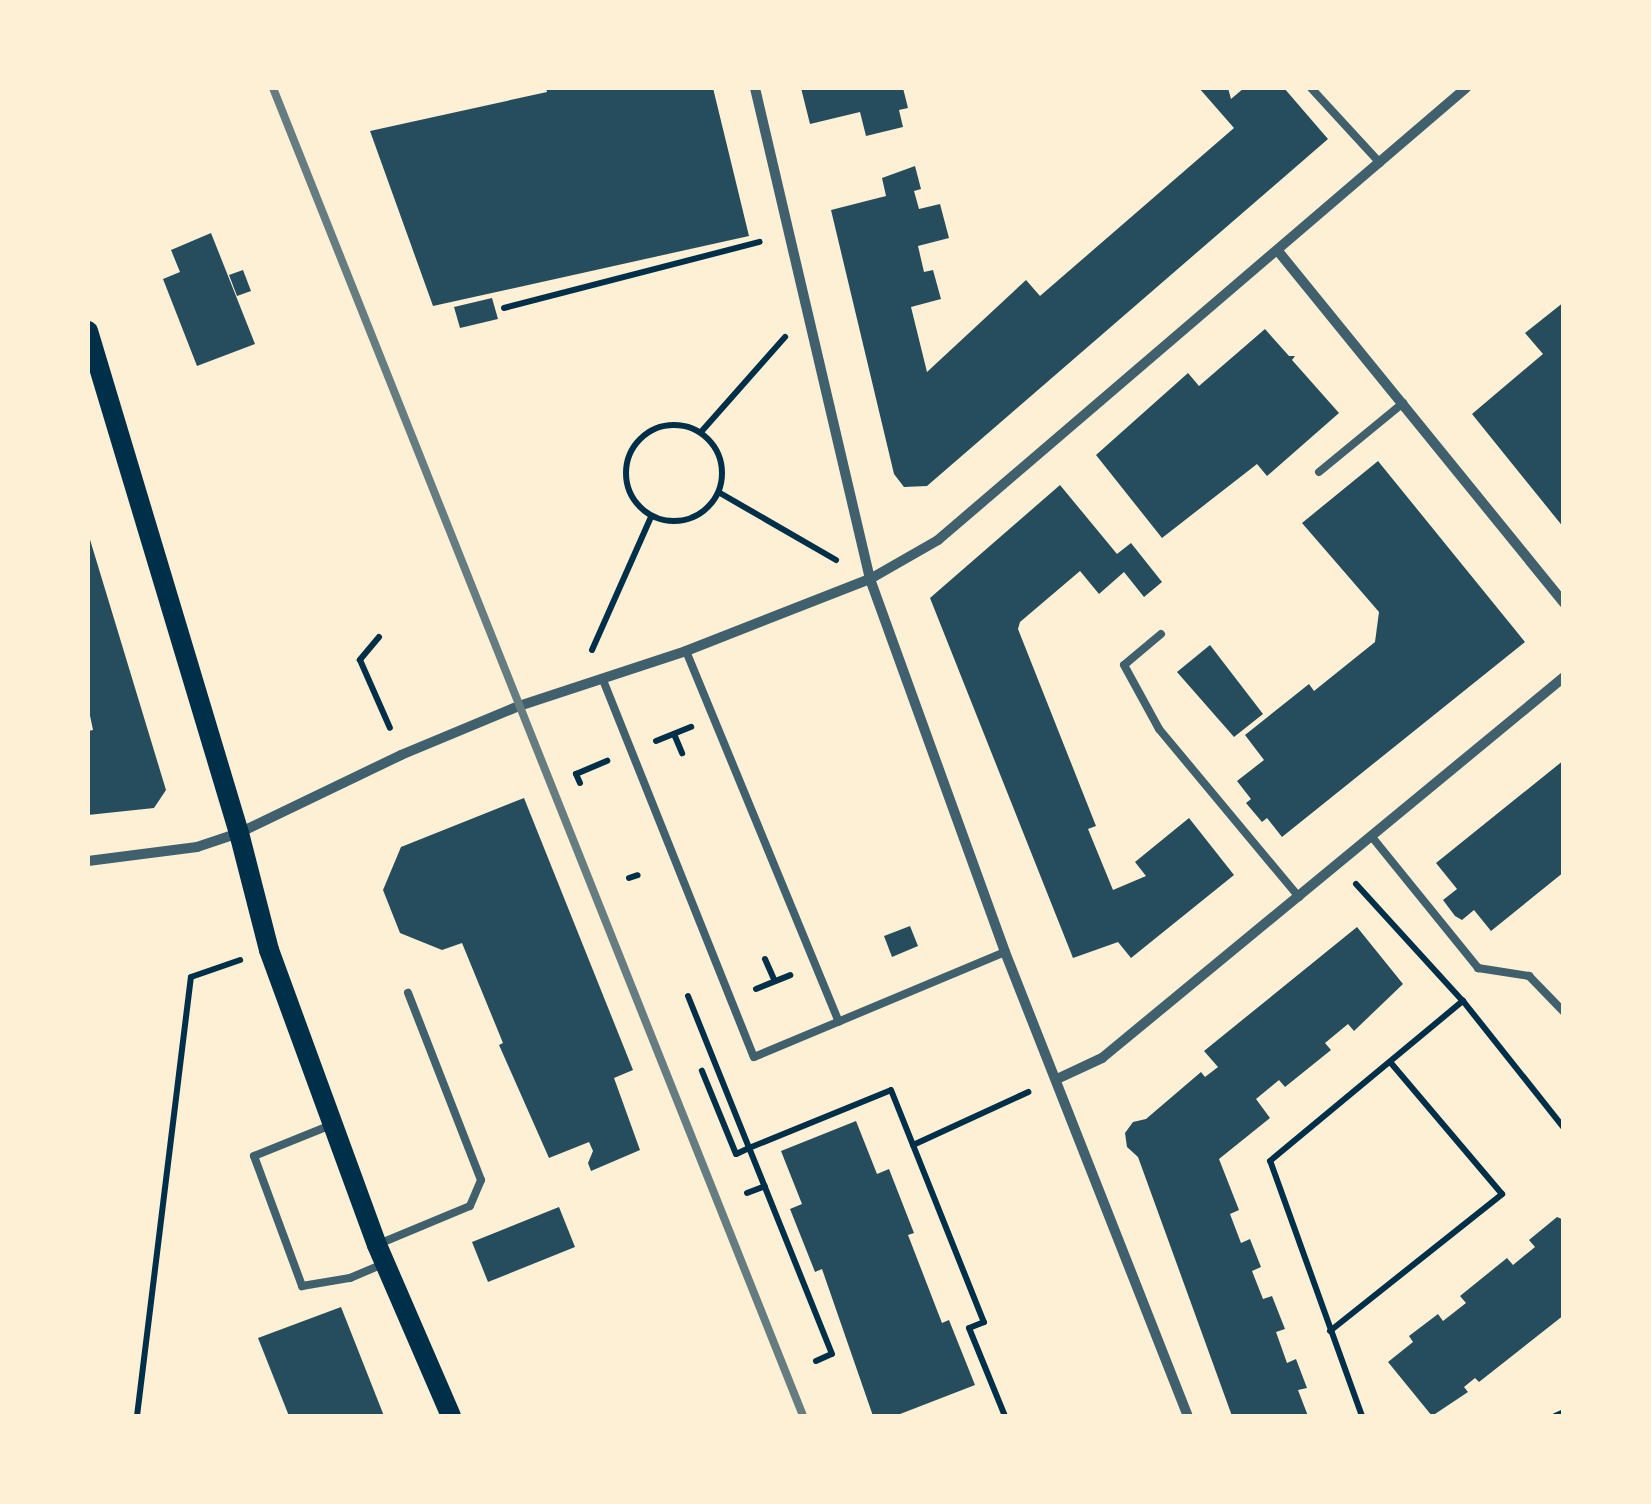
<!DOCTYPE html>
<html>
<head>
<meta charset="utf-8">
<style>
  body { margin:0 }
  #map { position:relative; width:1651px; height:1504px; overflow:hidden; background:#fdf0d5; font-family:Jost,sans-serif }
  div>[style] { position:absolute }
  .building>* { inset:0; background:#264d5e }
  .path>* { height:6px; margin:-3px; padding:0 3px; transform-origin:3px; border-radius:3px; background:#003049 }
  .path>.ring { margin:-3px; padding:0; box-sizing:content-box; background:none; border:6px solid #003049; border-radius:50% }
  .service>* { height:8px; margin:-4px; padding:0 4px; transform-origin:4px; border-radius:4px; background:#3f606c }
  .minor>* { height:10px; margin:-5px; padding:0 5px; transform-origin:5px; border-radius:5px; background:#3f606c }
  .secondary>* { height:20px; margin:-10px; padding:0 10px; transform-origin:10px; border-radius:10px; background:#003049 }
  .rail>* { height:8px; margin:-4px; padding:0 4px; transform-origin:4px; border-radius:4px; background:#657d81 }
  span { translate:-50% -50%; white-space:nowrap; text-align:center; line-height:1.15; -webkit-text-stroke:8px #fdf0d5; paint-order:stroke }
  .frame { position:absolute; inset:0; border:90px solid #fdf0d5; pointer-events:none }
</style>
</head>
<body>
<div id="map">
  <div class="building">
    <div style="clip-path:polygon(546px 88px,713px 88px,749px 236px,433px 306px,370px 131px,547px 92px)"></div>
    <div style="clip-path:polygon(801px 88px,903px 88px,908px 108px,899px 110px,903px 127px,866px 136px,860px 112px,810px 124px)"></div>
    <div style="clip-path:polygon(1199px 88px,1228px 88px,1231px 99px,1244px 88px,1284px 88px,1328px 139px,927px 486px,904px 487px,894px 474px,831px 210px,886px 196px,882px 178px,915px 166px,921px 189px,914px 191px,919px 209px,940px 204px,949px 238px,918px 246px,924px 272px,933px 270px,941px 299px,911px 307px,927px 372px,1026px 280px,1040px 296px,1234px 128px)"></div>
    <div style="clip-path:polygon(211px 233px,255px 344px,197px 366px,163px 279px,180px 272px,171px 250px)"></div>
    <div style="clip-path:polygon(243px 270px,251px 291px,237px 296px,229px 275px)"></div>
    <div style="clip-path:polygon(492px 298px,498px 319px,460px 328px,454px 307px)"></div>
    <div style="clip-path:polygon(1564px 302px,1564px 528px,1472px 414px,1543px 354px,1525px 333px)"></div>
    <div style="clip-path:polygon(1265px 329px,1289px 356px,1295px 356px,1292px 360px,1339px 413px,1267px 476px,1257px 464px,1162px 538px,1096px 455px,1188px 373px,1199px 386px)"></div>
    <div style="clip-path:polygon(1378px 461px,1525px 642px,1282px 837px,1267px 818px,1262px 822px,1246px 803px,1251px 799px,1237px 781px,1264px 760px,1245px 735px,1309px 684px,1314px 691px,1375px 642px,1379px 612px,1302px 523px)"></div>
    <div style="clip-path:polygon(1060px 485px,1117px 554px,1131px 543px,1162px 582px,1144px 597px,1124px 572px,1099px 594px,1080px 571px,1020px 622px,1018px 629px,1096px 826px,1088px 829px,1113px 890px,1146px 876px,1135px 862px,1189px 818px,1234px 875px,1131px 958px,1118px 942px,1073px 958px,930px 598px)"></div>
    <div style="clip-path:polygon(88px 533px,166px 790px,154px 808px,88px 815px,88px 731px,93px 730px,88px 706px)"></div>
    <div style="clip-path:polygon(1210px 645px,1263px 714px,1234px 737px,1177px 672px)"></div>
    <div style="clip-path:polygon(1564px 760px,1564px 872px,1491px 931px,1474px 910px,1462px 920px,1455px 916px,1443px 900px,1457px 889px,1436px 863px)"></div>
    <div style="clip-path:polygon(524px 798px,633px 1070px,614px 1078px,640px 1150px,591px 1171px,588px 1163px,593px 1151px,589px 1142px,549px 1158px,499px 1045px,503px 1043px,462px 943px,442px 950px,400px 933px,383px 890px,401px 847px)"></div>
    <div style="clip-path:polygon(910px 926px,918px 946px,892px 957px,884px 936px)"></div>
    <div style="clip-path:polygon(1357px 927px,1403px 984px,1354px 1031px,1348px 1024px,1325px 1043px,1331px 1050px,1285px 1087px,1279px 1080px,1256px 1099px,1270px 1118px,1219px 1159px,1239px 1210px,1230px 1214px,1241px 1243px,1250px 1239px,1261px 1267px,1252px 1271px,1263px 1299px,1272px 1296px,1285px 1329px,1276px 1332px,1287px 1363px,1296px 1359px,1307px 1388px,1298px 1390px,1308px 1416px,1232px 1416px,1138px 1157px,1127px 1147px,1125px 1133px,1133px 1122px,1146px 1119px,1201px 1072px,1205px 1077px,1218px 1067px,1204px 1051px)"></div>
    <div style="clip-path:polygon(856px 1121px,877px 1174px,889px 1169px,914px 1233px,908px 1235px,942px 1323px,949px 1320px,975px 1385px,895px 1416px,873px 1416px,822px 1269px,815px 1272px,790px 1209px,802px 1204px,781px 1151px)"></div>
    <div style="clip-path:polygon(559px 1207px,575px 1247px,488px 1282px,472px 1242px)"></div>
    <div style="clip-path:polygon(1557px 1217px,1564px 1220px,1564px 1315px,1479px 1382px,1475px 1378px,1464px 1387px,1468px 1392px,1432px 1416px,1388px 1362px,1413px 1342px,1409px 1336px,1438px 1314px,1443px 1321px,1466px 1303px,1460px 1296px,1507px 1258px,1513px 1265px,1535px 1247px,1529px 1240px)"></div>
    <div style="clip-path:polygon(341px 1307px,384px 1416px,289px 1416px,258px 1338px)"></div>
  </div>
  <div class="path">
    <div style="left:504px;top:308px;width:264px;rotate:-14.5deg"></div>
    <div class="ring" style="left:626px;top:425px;width:90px;height:90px"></div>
    <div style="left:701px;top:432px;width:127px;rotate:-48.5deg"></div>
    <div style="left:720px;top:493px;width:134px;rotate:30deg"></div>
    <div style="left:379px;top:637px;width:30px;rotate:130deg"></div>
    <div style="left:360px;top:660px;width:74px;rotate:66.2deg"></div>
    <div style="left:592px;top:650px;width:145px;rotate:-66.1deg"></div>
    <div style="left:674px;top:734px;width:21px;rotate:67deg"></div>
    <div style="left:656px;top:741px;width:38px;rotate:-22deg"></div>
    <div style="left:580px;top:783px;width:10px;rotate:-114deg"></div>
    <div style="left:576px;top:774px;width:34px;rotate:-23deg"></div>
    <div style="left:629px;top:878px;width:9px;rotate:-18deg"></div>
    <div style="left:1356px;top:884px;width:159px;rotate:47.6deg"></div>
    <div style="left:1463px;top:1001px;width:162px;rotate:51.5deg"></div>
    <div style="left:765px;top:959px;width:24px;rotate:66deg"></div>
    <div style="left:756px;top:989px;width:37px;rotate:-22deg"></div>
    <div style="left:688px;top:996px;width:164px;rotate:68.1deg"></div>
    <div style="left:749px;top:1148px;width:14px;rotate:155deg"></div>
    <div style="left:736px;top:1154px;width:90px;rotate:-112.3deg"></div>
    <div style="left:913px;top:1145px;width:127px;rotate:-24.7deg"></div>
    <div style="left:747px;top:1193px;width:19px;rotate:-21deg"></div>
    <div style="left:1330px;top:1331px;width:220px;rotate:-38.5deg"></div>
    <div style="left:1502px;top:1194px;width:173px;rotate:-130.3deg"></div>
    <div style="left:816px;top:1361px;width:17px;rotate:-24deg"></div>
    <div style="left:832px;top:1354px;width:222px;rotate:-111.9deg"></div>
    <div style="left:749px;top:1148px;width:153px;rotate:-22.2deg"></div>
    <div style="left:891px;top:1090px;width:250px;rotate:68.2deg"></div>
    <div style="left:984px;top:1322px;width:16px;rotate:158deg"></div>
    <div style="left:969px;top:1328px;width:95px;rotate:67.8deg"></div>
    <div style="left:137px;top:1416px;width:442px;rotate:-83deg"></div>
    <div style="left:191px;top:977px;width:52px;rotate:-19.1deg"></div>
    <div style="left:1362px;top:1416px;width:271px;rotate:-109.8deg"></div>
    <div style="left:1270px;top:1161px;width:251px;rotate:-39.7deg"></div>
    <div style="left:1555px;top:1416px;width:10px;rotate:-24deg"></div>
  </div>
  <div class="service">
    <div style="left:1311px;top:88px;width:102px;rotate:47.4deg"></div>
    <div style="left:1319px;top:472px;width:109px;rotate:-39.4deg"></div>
    <div style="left:1161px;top:634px;width:48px;rotate:140deg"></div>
    <div style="left:1124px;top:665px;width:73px;rotate:61.3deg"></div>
    <div style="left:1159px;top:729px;width:219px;rotate:50.2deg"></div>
    <div style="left:686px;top:651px;width:401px;rotate:67.6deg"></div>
    <div style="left:603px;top:680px;width:406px;rotate:68.2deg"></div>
    <div style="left:754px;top:1057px;width:272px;rotate:-22.7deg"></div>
    <div style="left:1372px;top:837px;width:169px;rotate:51deg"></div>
    <div style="left:1478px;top:968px;width:52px;rotate:8.9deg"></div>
    <div style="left:1529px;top:976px;width:50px;rotate:45.8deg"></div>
    <div style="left:331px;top:1125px;width:83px;rotate:158.1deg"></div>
    <div style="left:254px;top:1156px;width:139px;rotate:69.7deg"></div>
    <div style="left:302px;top:1286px;width:49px;rotate:-9.5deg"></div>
    <div style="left:350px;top:1278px;width:36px;rotate:-23deg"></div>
    <div style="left:381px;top:1243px;width:96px;rotate:-22.6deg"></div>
    <div style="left:470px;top:1206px;width:28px;rotate:-67deg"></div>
    <div style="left:481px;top:1180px;width:201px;rotate:-111.3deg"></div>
  </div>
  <div class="minor">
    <div style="left:755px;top:88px;width:504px;rotate:76.82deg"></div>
    <div style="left:870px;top:579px;width:397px;rotate:70.1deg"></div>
    <div style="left:1005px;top:952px;width:499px;rotate:68.5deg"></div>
    <div style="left:1278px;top:251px;width:454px;rotate:50.9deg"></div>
    <div style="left:88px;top:861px;width:110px;rotate:-7.3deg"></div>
    <div style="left:197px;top:847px;width:44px;rotate:-18.4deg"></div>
    <div style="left:239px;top:833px;width:180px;rotate:-25.7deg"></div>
    <div style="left:401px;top:755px;width:128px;rotate:-22.6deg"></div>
    <div style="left:519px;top:706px;width:176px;rotate:-18.2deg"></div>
    <div style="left:686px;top:651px;width:198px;rotate:-21.4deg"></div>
    <div style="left:870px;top:579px;width:78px;rotate:-29.8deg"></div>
    <div style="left:938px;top:540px;width:695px;rotate:-40.57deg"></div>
    <div style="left:1057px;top:1079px;width:50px;rotate:-25deg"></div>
    <div style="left:1102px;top:1058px;width:599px;rotate:-39.51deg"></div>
  </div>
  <div class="secondary">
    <div style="left:88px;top:331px;width:524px;rotate:73.26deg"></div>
    <div style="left:239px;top:833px;width:121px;rotate:75.6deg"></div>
    <div style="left:269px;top:950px;width:314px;rotate:69.9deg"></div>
    <div style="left:377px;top:1245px;width:186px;rotate:66.6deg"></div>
  </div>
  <div class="rail">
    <div style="left:273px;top:88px;width:1430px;rotate:68.24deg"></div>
  </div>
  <div class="frame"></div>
</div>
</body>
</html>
